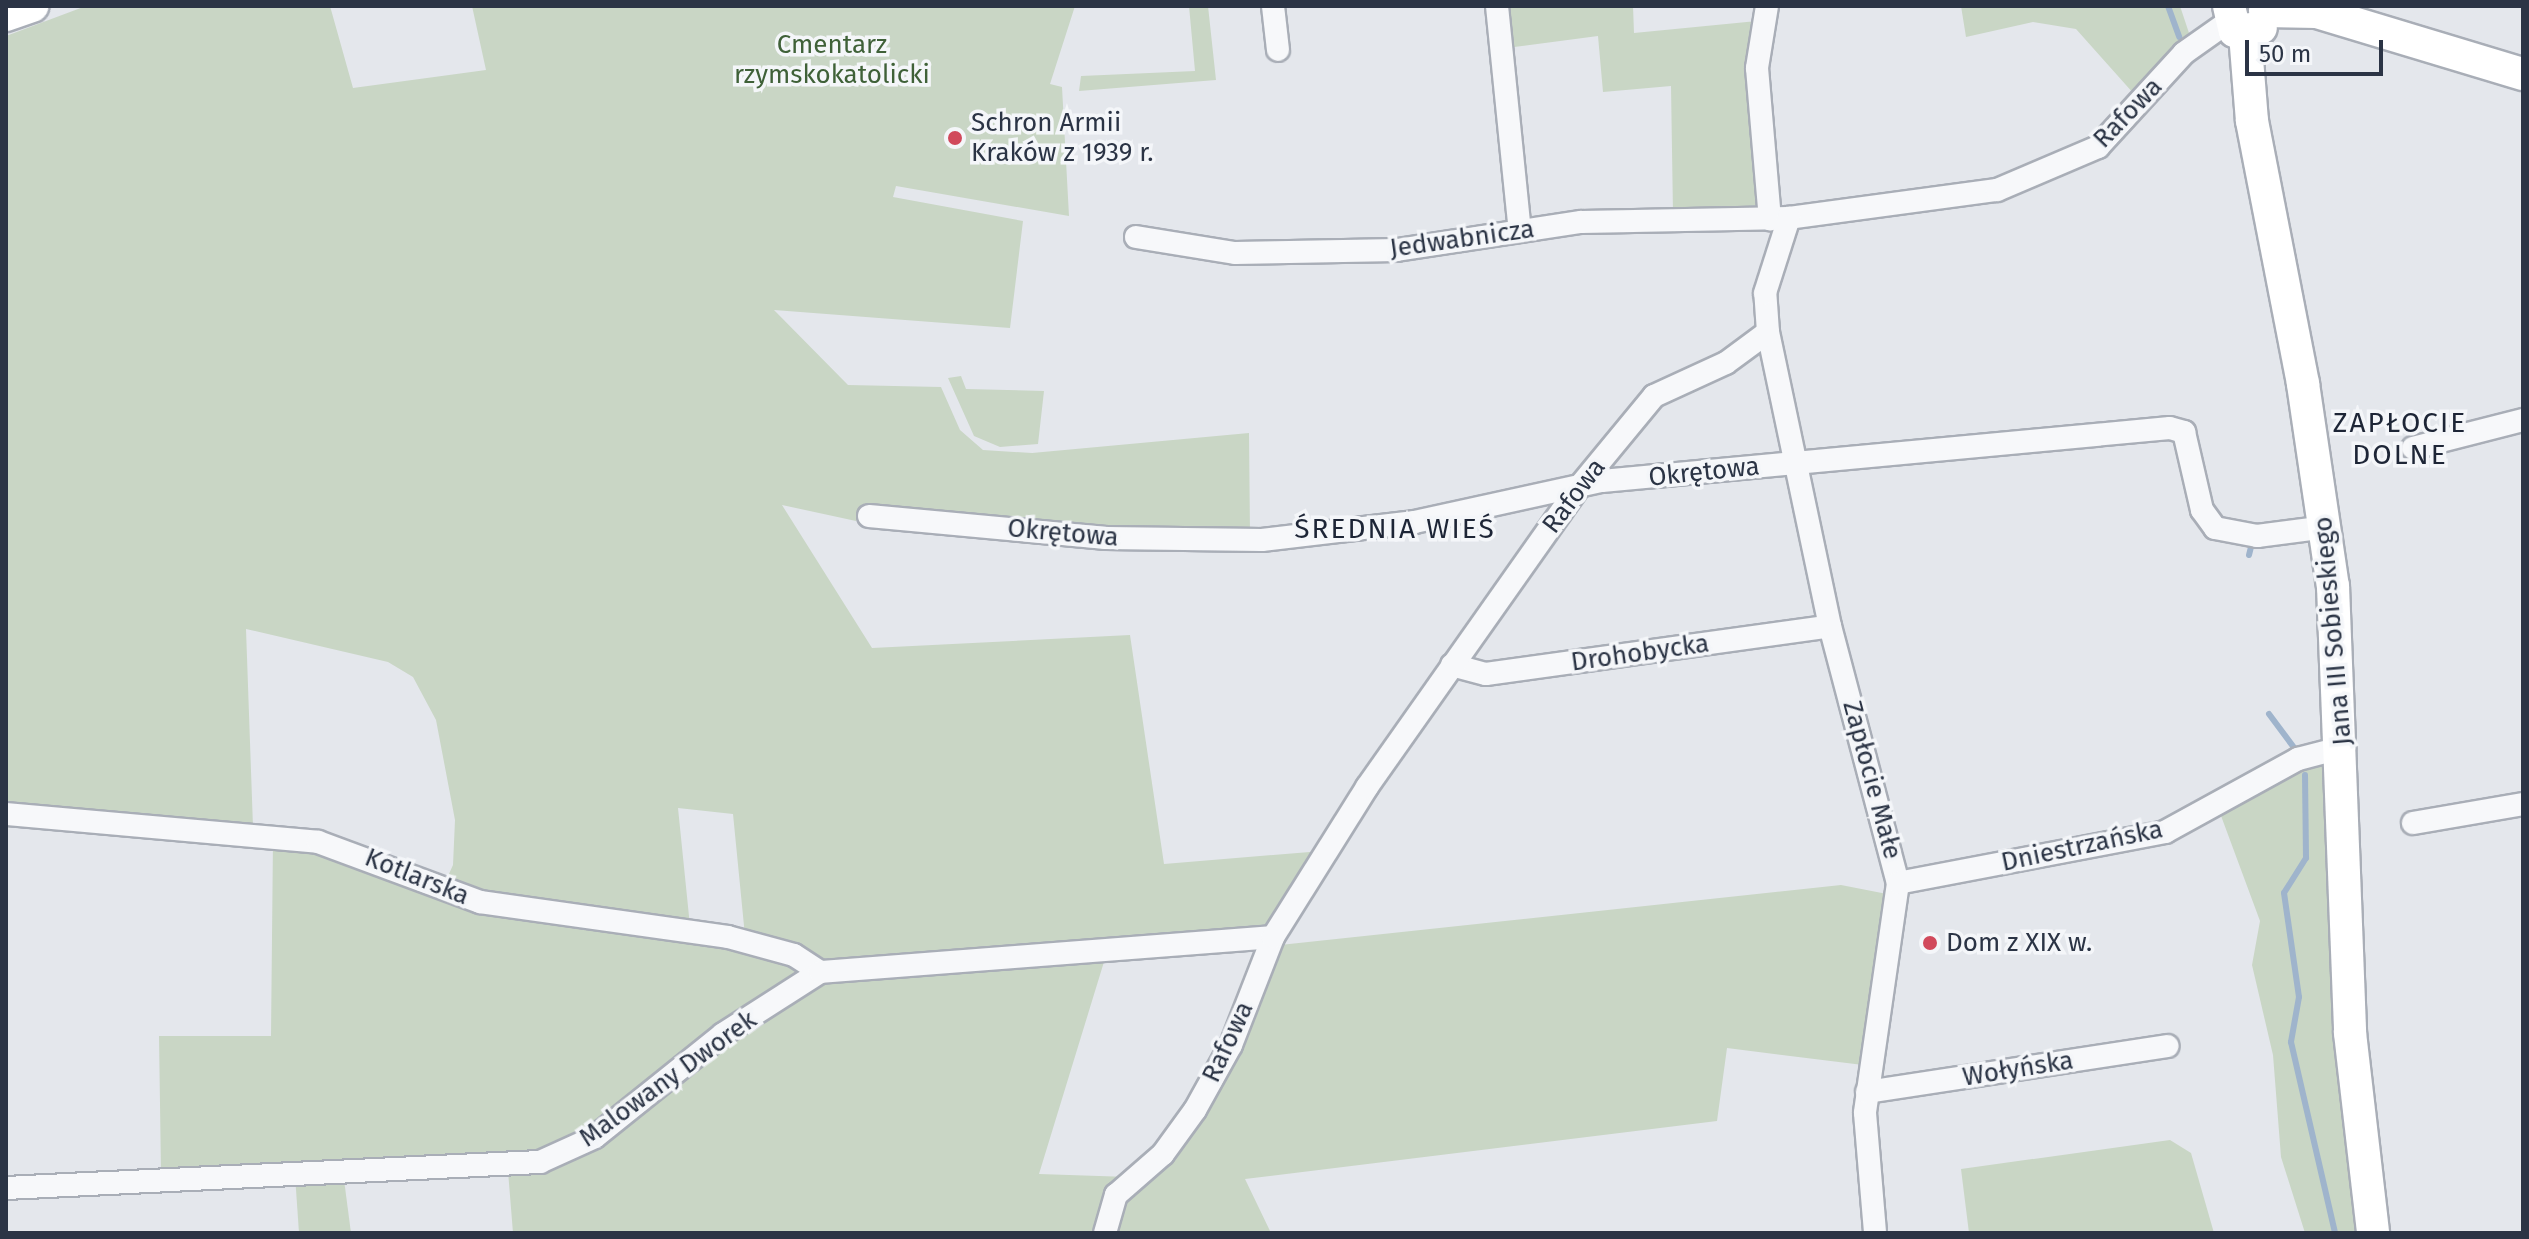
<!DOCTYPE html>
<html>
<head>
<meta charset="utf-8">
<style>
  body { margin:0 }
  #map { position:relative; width:2529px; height:1239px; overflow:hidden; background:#e4e7ec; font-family:"Fira Sans",sans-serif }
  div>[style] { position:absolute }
  .green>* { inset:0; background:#c9d6c5 }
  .stream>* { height:6px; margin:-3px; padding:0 3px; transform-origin:3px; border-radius:3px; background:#9fb4cc }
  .roads { filter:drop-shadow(2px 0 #a9aeb7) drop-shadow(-2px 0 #a9aeb7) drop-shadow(0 2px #a9aeb7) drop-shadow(0 -2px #a9aeb7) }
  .street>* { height:22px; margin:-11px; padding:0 11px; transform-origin:11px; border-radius:11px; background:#f7f8fa }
  .secondary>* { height:32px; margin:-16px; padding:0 16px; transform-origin:16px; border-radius:16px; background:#fff }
  .dots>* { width:22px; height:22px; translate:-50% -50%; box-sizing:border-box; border:4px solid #f4f6f9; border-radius:50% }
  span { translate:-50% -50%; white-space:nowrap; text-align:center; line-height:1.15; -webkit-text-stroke:7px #f4f6f9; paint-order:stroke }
  .park-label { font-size:26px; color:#3f6138 }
  .street-label { font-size:26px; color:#2b3445 }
  .poi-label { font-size:26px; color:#2b3445 }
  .left { translate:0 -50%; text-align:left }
  .neighbourhood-label { font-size:28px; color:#1d2536; letter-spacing:2px }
  .frame { position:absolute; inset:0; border:8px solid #2b3445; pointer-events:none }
  .scale { position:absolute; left:2245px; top:40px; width:138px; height:36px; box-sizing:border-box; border:4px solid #2b3445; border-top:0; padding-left:10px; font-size:24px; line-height:28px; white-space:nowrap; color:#2b3445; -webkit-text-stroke:6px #f4f6f9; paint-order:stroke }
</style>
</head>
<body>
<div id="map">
  <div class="green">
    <div style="clip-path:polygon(86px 6px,330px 6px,353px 88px,486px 70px,472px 6px,1075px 6px,1050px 84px,1062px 87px,1069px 216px,896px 186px,893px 197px,1023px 221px,1010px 328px,774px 310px,848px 385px,941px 387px,960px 430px,983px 450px,1032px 453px,1249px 433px,1250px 535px,1088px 531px,859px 510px,856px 521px,782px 505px,872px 648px,1130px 635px,1164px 864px,1322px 851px,1276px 920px,1257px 928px,824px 959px,745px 936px,733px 814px,678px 808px,690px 926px,443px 887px,453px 865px,455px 820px,436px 720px,413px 677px,388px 662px,246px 629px,253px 827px,6px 810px,6px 36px)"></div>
    <div style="clip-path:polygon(1189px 6px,1208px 6px,1216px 80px,1079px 91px,1081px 76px,1195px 71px)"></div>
    <div style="clip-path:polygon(1501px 6px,1633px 6px,1634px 33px,1757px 21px,1759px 205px,1673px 214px,1671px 86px,1603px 92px,1598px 36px,1506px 48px)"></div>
    <div style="clip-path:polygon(1961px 6px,2180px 6px,2189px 33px,2134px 94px,2076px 29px,2033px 22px,1966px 37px)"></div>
    <div style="clip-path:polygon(961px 376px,966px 389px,1044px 391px,1038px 444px,1000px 447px,974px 436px,948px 378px)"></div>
    <div style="clip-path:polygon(2327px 761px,2361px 1233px,2305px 1233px,2281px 1157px,2273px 1055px,2252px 965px,2260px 921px,2217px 805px,2274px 775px)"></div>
    <div style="clip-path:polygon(273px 839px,317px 846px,440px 896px,675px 934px,797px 963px,803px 976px,594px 1129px,538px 1155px,161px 1173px,159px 1036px,271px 1036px)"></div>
    <div style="clip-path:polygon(1841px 885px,1887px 894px,1863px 1065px,1727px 1048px,1717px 1121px,1245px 1179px,1271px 1233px,1110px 1233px,1115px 1209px,1157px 1168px,1280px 945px)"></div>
    <div style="clip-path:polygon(1107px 952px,1039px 1174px,1129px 1177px,1101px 1233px,513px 1233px,508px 1171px,537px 1169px,811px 986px,836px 976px)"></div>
    <div style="clip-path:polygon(2170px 1140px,2191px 1153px,2214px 1233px,1969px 1233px,1961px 1169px)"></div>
    <div style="clip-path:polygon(343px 1172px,351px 1233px,299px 1233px,295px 1175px)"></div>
  </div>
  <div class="stream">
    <div style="left:2168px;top:6px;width:33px;rotate:70deg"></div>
    <div style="left:2249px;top:555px;width:12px;rotate:-76deg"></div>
    <div style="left:2269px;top:714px;width:44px;rotate:53.4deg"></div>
    <div style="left:2305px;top:775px;width:83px;rotate:89.3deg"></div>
    <div style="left:2306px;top:858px;width:41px;rotate:122.2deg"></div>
    <div style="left:2284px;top:893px;width:105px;rotate:81.8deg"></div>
    <div style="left:2299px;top:997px;width:46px;rotate:100.1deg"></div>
    <div style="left:2291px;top:1042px;width:196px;rotate:77deg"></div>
  </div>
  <div class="roads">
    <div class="street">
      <div style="left:1273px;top:6px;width:44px;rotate:83.5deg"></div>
      <div style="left:1497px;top:6px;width:226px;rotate:84.2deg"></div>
      <div style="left:1767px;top:6px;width:63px;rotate:99.2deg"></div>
      <div style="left:1757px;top:68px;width:152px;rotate:85.1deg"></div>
      <div style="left:1136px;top:237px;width:100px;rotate:9.2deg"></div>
      <div style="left:1235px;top:253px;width:162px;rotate:-1.1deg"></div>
      <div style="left:1397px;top:250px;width:186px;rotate:-8.7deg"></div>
      <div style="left:1581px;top:222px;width:208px;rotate:-1.1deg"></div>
      <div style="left:1789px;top:218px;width:210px;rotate:-7.7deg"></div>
      <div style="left:1997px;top:190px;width:110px;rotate:-23.1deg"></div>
      <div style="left:2098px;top:147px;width:127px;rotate:-47.5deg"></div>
      <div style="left:2184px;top:53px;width:54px;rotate:-35.2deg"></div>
      <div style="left:1768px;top:332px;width:300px;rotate:78.1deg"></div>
      <div style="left:1830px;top:626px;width:266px;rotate:75.2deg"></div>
      <div style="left:1898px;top:883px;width:232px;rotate:98.2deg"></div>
      <div style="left:1865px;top:1113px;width:120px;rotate:85.2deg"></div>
      <div style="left:2413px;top:448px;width:114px;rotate:-14.3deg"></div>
      <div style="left:869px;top:516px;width:238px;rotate:5.3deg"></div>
      <div style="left:1106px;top:538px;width:156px;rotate:0.7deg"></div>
      <div style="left:1262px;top:540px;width:154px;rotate:-6.7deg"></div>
      <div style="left:1415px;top:522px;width:191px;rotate:-12.4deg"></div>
      <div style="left:1602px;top:481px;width:570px;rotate:-5.33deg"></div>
      <div style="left:2170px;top:428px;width:15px;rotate:16deg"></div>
      <div style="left:2184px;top:432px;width:80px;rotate:77deg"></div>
      <div style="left:2202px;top:510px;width:22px;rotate:54deg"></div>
      <div style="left:2215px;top:528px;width:43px;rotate:10.8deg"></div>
      <div style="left:2257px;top:536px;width:70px;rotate:-7.4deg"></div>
      <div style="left:1452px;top:665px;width:35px;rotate:15deg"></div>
      <div style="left:1486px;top:674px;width:347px;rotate:-7.9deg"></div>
      <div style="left:6px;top:814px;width:313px;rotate:5.1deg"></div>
      <div style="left:318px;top:842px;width:173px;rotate:20.3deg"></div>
      <div style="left:480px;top:902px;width:250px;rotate:8deg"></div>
      <div style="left:728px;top:937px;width:68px;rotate:15.3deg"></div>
      <div style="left:794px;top:955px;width:31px;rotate:33deg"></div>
      <div style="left:2413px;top:823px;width:112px;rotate:-9.8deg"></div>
      <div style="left:1898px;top:883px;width:272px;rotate:-10.8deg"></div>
      <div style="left:2165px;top:832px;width:152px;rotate:-28.8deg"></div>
      <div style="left:2298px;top:759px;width:48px;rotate:-14.6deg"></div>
      <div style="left:1867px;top:1092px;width:304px;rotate:-8.7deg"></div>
      <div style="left:6px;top:1188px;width:535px;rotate:-2.79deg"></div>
      <div style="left:540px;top:1162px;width:60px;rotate:-24.4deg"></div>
      <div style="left:595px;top:1137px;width:164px;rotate:-38.8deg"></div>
      <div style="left:723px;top:1034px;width:115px;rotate:-32.6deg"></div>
      <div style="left:820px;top:972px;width:454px;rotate:-4.4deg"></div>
      <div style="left:1105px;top:1233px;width:40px;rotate:-74deg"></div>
      <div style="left:1116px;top:1195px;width:62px;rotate:-41.1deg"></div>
      <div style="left:1163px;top:1154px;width:54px;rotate:-54deg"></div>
      <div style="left:1195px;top:1110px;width:74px;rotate:-61deg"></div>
      <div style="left:1231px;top:1045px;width:116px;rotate:-68.7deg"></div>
      <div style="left:1273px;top:937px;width:177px;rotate:-57.9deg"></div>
      <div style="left:1367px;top:787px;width:367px;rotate:-54.8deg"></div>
      <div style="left:1579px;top:487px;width:118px;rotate:-50.5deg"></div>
      <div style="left:1654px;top:396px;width:79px;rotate:-24.6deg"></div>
      <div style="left:1726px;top:363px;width:52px;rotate:-36.4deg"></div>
      <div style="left:1768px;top:332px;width:39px;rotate:-94deg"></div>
      <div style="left:1765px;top:293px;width:79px;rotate:-72.3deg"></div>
    </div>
    <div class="secondary">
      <div style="left:2229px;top:6px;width:26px;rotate:77deg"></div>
      <div style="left:2235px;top:31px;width:26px;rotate:-7deg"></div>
      <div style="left:2265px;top:11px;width:52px;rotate:1.1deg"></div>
      <div style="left:2317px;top:12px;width:215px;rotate:16.8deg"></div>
      <div style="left:6px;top:15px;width:28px;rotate:-19deg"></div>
      <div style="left:2245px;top:34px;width:87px;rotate:85.4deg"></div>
      <div style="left:2252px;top:121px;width:268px;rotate:79deg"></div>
      <div style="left:2303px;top:384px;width:204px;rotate:81.6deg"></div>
      <div style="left:2333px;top:586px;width:447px;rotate:87.8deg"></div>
      <div style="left:2350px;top:1033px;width:201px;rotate:83.4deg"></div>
    </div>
  </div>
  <div class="dots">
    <div style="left:955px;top:138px;background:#d1495b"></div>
    <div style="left:1930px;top:943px;background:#d1495b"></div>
  </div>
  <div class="park-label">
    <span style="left:832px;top:60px">Cmentarz<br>rzymskokatolicki</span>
  </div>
  <div class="street-label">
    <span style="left:2128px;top:113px;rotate:-46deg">Rafowa</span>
    <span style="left:1462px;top:239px;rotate:-8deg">Jedwabnicza</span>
    <span style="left:1704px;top:472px;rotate:-6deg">Okrętowa</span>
    <span style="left:1574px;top:496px;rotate:-53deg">Rafowa</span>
    <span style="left:1063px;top:533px;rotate:5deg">Okrętowa</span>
    <span style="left:2333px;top:631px;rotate:-95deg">Jana III Sobieskiego</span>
    <span style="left:1640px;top:653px;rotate:-8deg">Drohobycka</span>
    <span style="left:1872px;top:780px;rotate:75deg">Zapłocie Małe</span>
    <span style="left:2082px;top:846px;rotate:-12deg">Dniestrzańska</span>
    <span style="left:417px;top:877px;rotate:22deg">Kotlarska</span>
    <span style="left:1228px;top:1042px;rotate:-65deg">Rafowa</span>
    <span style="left:2018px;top:1069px;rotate:-9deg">Wołyńska</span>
    <span style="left:668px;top:1079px;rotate:-36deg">Malowany Dworek</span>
  </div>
  <div class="poi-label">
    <span class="left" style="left:971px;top:138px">Schron Armii<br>Kraków z 1939 r.</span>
    <span class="left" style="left:1946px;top:943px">Dom z XIX w.</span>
  </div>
  <div class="neighbourhood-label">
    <span style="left:2400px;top:439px">ZAPŁOCIE<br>DOLNE</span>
    <span style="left:1395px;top:529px">ŚREDNIA WIEŚ</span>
  </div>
  <div class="frame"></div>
  <div class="scale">50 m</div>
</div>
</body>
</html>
